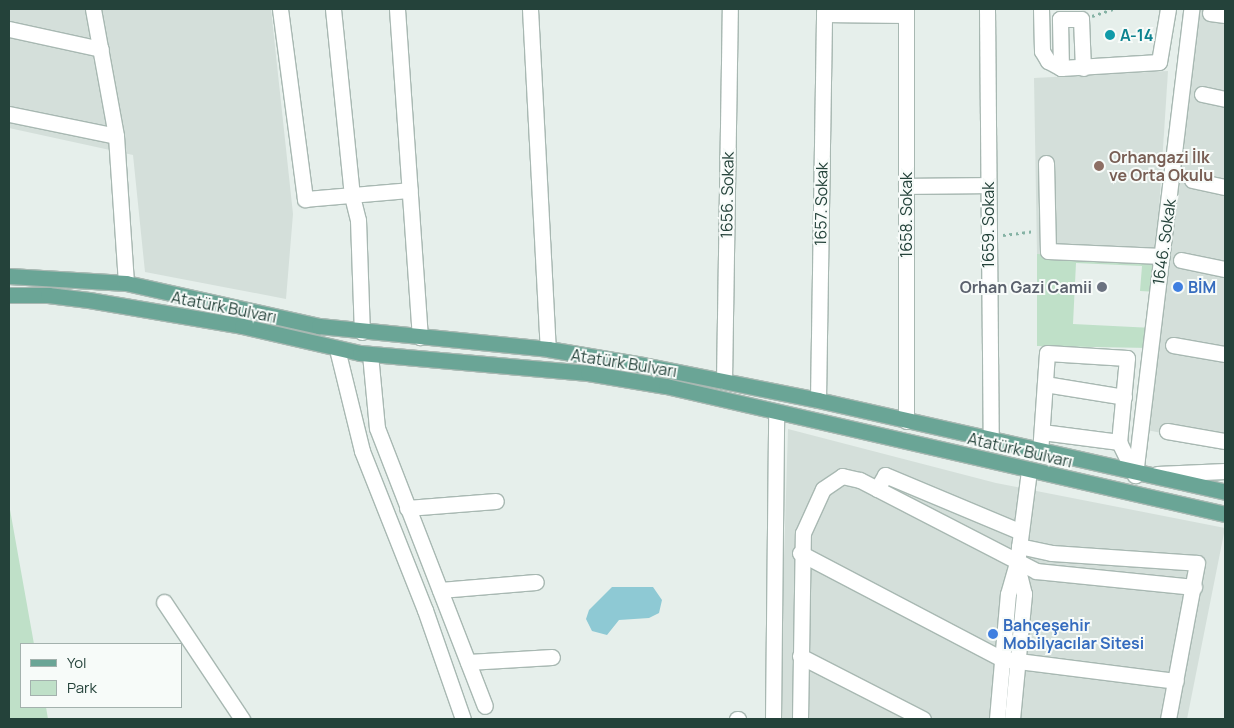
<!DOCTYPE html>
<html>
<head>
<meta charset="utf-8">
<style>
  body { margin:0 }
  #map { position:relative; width:1234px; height:728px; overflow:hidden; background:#e6efeb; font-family:Manrope,sans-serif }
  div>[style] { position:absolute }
  .built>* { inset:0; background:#d4dfda }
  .green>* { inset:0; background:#bfe0c8 }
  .water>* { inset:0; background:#8ec9d4 }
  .path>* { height:2.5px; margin-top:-1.25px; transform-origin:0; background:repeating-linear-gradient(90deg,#86b3a5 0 2.5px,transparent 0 6.5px) }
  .roads { filter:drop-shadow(1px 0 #a8b8b2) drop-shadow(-1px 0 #a8b8b2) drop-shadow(0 1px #a8b8b2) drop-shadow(0 -1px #a8b8b2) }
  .minor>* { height:15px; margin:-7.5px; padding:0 7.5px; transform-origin:7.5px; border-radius:7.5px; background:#fff }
  .major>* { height:15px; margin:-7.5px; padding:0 7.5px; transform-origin:7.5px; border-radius:7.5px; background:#6aa596 }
  .dots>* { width:14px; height:14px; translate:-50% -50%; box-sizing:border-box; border:2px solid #f7fbf9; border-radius:50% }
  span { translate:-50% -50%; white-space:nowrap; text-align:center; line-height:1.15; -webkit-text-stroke:4px #f7fbf9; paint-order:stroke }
  .culture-label { font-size:16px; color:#0d838f; font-weight:700 }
  .left { translate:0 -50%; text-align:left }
  .education-label { font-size:16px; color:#785e54; font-weight:700 }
  .street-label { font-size:16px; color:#24423a }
  .worship-label { font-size:16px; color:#5b616d; font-weight:700 }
  .right { translate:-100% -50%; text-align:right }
  .shop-label { font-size:16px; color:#366cbe; font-weight:700 }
  .frame { position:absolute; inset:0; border:10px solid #24423a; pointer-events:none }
  .legend { position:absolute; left:20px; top:643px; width:162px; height:65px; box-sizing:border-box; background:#f7fbf9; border:1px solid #a3b1ad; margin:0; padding:6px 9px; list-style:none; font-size:15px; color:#24423a }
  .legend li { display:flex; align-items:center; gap:10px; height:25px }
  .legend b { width:25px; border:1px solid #a3b1ad }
</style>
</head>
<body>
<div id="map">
  <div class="built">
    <div style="clip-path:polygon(9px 9px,271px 9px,293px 214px,286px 299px,145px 272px,133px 155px,9px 128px)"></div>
    <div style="clip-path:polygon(1191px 9px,1225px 9px,1225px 446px,1142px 429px)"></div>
    <div style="clip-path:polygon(1168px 71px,1156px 256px,1037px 254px,1034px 78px)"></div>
    <div style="clip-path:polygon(788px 429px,996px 483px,1225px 528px,1187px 719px,779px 719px)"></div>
  </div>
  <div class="green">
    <div style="clip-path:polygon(1037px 254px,1162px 256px,1158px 292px,1140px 291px,1142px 266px,1076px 263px,1073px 324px,1153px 328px,1150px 348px,1037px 346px)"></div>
    <div style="clip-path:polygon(9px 504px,34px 644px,21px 644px,21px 707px,46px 707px,48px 719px,9px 719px)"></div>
  </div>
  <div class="water">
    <div style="clip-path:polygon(612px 587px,653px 587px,662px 600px,659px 613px,649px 618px,619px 620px,607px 635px,592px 631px,586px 619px,589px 610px)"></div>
  </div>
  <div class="path">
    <div style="left:1092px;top:16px;width:22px;rotate:-18deg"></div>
    <div style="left:1003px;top:235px;width:32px;rotate:-7deg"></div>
  </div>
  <div class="roads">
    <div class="minor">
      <div style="left:93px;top:9px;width:129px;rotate:79.7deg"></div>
      <div style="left:116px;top:136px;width:147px;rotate:86.1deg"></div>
      <div style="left:280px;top:9px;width:192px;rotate:82.5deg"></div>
      <div style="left:305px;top:199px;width:105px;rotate:-4.9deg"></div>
      <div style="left:333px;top:9px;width:188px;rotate:84.2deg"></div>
      <div style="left:352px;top:196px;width:25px;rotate:76deg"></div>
      <div style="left:358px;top:220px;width:112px;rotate:88deg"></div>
      <div style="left:397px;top:9px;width:329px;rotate:86deg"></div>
      <div style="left:530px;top:9px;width:340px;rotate:87deg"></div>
      <div style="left:906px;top:9px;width:412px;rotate:90deg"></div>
      <div style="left:987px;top:9px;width:433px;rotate:89.5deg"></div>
      <div style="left:1041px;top:9px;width:42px;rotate:88.6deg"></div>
      <div style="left:1042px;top:51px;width:12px;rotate:59deg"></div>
      <div style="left:1048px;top:61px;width:15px;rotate:28deg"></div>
      <div style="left:1061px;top:68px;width:98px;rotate:-3.5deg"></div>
      <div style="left:1159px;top:62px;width:54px;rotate:-80.4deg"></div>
      <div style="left:1210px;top:13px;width:15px;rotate:8deg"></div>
      <div style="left:824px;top:14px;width:82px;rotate:0.7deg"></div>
      <div style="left:9px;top:29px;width:94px;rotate:12.3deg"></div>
      <div style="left:1061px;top:68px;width:49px;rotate:-91.2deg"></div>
      <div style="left:1060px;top:19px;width:21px"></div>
      <div style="left:1081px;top:19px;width:49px;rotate:87.7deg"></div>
      <div style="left:1202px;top:94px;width:24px;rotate:12deg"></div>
      <div style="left:9px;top:114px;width:109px;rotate:11.6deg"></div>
      <div style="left:1046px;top:163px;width:88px;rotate:88.7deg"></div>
      <div style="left:1048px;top:251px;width:114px;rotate:2.5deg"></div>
      <div style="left:1192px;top:180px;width:34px;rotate:12deg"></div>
      <div style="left:906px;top:186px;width:82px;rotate:-0.7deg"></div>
      <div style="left:1181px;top:260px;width:45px;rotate:11.6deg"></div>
      <div style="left:1173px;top:345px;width:53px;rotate:9.8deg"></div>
      <div style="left:337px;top:349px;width:105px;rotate:76.2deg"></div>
      <div style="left:362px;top:451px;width:171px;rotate:68.4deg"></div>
      <div style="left:425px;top:610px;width:115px;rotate:70.8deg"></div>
      <div style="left:370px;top:354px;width:74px;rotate:84.6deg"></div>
      <div style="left:377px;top:428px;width:298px;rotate:68.8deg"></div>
      <div style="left:724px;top:381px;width:372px;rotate:-89.1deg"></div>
      <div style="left:1045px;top:384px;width:80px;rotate:9.3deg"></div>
      <div style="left:818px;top:400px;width:391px;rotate:-89.1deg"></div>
      <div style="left:1167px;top:431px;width:59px;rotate:9.8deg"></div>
      <div style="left:1042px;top:432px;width:78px;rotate:7.4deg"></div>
      <div style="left:1040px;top:453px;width:100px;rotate:-86deg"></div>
      <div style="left:1047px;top:353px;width:80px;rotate:3.6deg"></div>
      <div style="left:1127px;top:358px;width:84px;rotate:95.4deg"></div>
      <div style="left:1119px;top:442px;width:37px;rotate:64deg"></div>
      <div style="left:1157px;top:474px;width:68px;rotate:-2.5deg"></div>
      <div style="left:1135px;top:475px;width:469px;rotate:-83.1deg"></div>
      <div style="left:877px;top:489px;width:16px;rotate:-60deg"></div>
      <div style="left:885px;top:475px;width:147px;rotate:22.7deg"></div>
      <div style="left:407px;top:508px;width:89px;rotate:-4.5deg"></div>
      <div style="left:1019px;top:546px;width:34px;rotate:12deg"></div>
      <div style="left:1052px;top:553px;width:145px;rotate:3.9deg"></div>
      <div style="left:1197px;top:563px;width:159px;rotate:100.5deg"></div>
      <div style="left:800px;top:553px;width:228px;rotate:27.7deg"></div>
      <div style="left:1002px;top:659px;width:175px;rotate:7.2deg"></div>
      <div style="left:440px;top:590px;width:96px;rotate:-4.8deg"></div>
      <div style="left:164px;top:602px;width:141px;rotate:56.3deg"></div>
      <div style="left:800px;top:656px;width:138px;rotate:27.1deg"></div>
      <div style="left:468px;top:662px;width:84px;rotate:-3.4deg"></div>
      <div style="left:737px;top:719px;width:1px"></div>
      <div style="left:773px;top:719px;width:306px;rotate:-89.4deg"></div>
      <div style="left:800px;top:719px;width:186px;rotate:-89.1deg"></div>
      <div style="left:803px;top:533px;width:48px;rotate:-65.6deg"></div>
      <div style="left:823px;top:489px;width:23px;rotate:-34deg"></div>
      <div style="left:842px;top:476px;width:18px;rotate:13deg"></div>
      <div style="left:860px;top:480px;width:198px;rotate:27.3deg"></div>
      <div style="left:1036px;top:571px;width:159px;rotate:5.8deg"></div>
      <div style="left:997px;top:719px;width:125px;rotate:-85deg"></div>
      <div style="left:1008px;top:594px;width:32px;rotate:-74deg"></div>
      <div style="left:1017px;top:563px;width:94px;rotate:-82.6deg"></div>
      <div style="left:1012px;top:719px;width:126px;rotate:-84.5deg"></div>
      <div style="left:1024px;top:594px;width:30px;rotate:-104deg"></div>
    </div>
    <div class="major">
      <div style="left:9px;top:276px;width:117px;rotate:3.4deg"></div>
      <div style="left:126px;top:283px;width:198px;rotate:12.6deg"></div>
      <div style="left:319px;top:326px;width:230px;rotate:5.7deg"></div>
      <div style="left:548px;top:349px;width:96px;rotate:9.6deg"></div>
      <div style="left:643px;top:365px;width:178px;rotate:11.3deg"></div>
      <div style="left:818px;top:400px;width:417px;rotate:12.7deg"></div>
      <div style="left:9px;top:295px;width:39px"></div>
      <div style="left:48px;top:295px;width:41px;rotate:7deg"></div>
      <div style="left:89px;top:300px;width:155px;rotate:9.6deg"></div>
      <div style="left:242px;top:326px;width:121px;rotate:12.9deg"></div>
      <div style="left:360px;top:353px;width:229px;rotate:5deg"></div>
      <div style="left:588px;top:373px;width:79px;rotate:9.5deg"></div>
      <div style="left:666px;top:386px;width:573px;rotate:12.9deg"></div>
    </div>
  </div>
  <div class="dots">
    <div style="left:1110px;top:35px;background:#0f9aa8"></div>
    <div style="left:1099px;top:166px;background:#8d6e63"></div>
    <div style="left:1102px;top:287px;background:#6b7280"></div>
    <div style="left:1178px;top:287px;background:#3f7fe0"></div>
    <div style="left:993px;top:634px;background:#3f7fe0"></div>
  </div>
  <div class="culture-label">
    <span class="left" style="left:1120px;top:35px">A-14</span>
  </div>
  <div class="education-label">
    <span class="left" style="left:1109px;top:166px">Orhangazi İlk<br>ve Orta Okulu</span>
  </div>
  <div class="street-label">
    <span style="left:727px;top:195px;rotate:-89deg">1656. Sokak</span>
    <span style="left:821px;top:204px;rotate:-89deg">1657. Sokak</span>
    <span style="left:906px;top:215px;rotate:-90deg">1658. Sokak</span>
    <span style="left:988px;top:225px;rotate:-90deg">1659. Sokak</span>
    <span style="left:1164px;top:242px;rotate:-82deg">1646. Sokak</span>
    <span style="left:224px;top:307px;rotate:11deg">Atatürk Bulvarı</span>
    <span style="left:624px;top:363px;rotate:9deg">Atatürk Bulvarı</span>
    <span style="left:1020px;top:450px;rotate:13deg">Atatürk Bulvarı</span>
  </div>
  <div class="worship-label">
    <span class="right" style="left:1092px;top:287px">Orhan Gazi Camii</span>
  </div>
  <div class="shop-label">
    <span class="left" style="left:1188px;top:287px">BİM</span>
    <span class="left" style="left:1003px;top:634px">Bahçeşehir<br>Mobilyacılar Sitesi</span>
  </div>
  <div class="frame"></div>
  <ul class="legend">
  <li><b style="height:6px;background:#6aa596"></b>Yol</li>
  <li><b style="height:14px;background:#bfe0c8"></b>Park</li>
  </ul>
</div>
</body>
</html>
